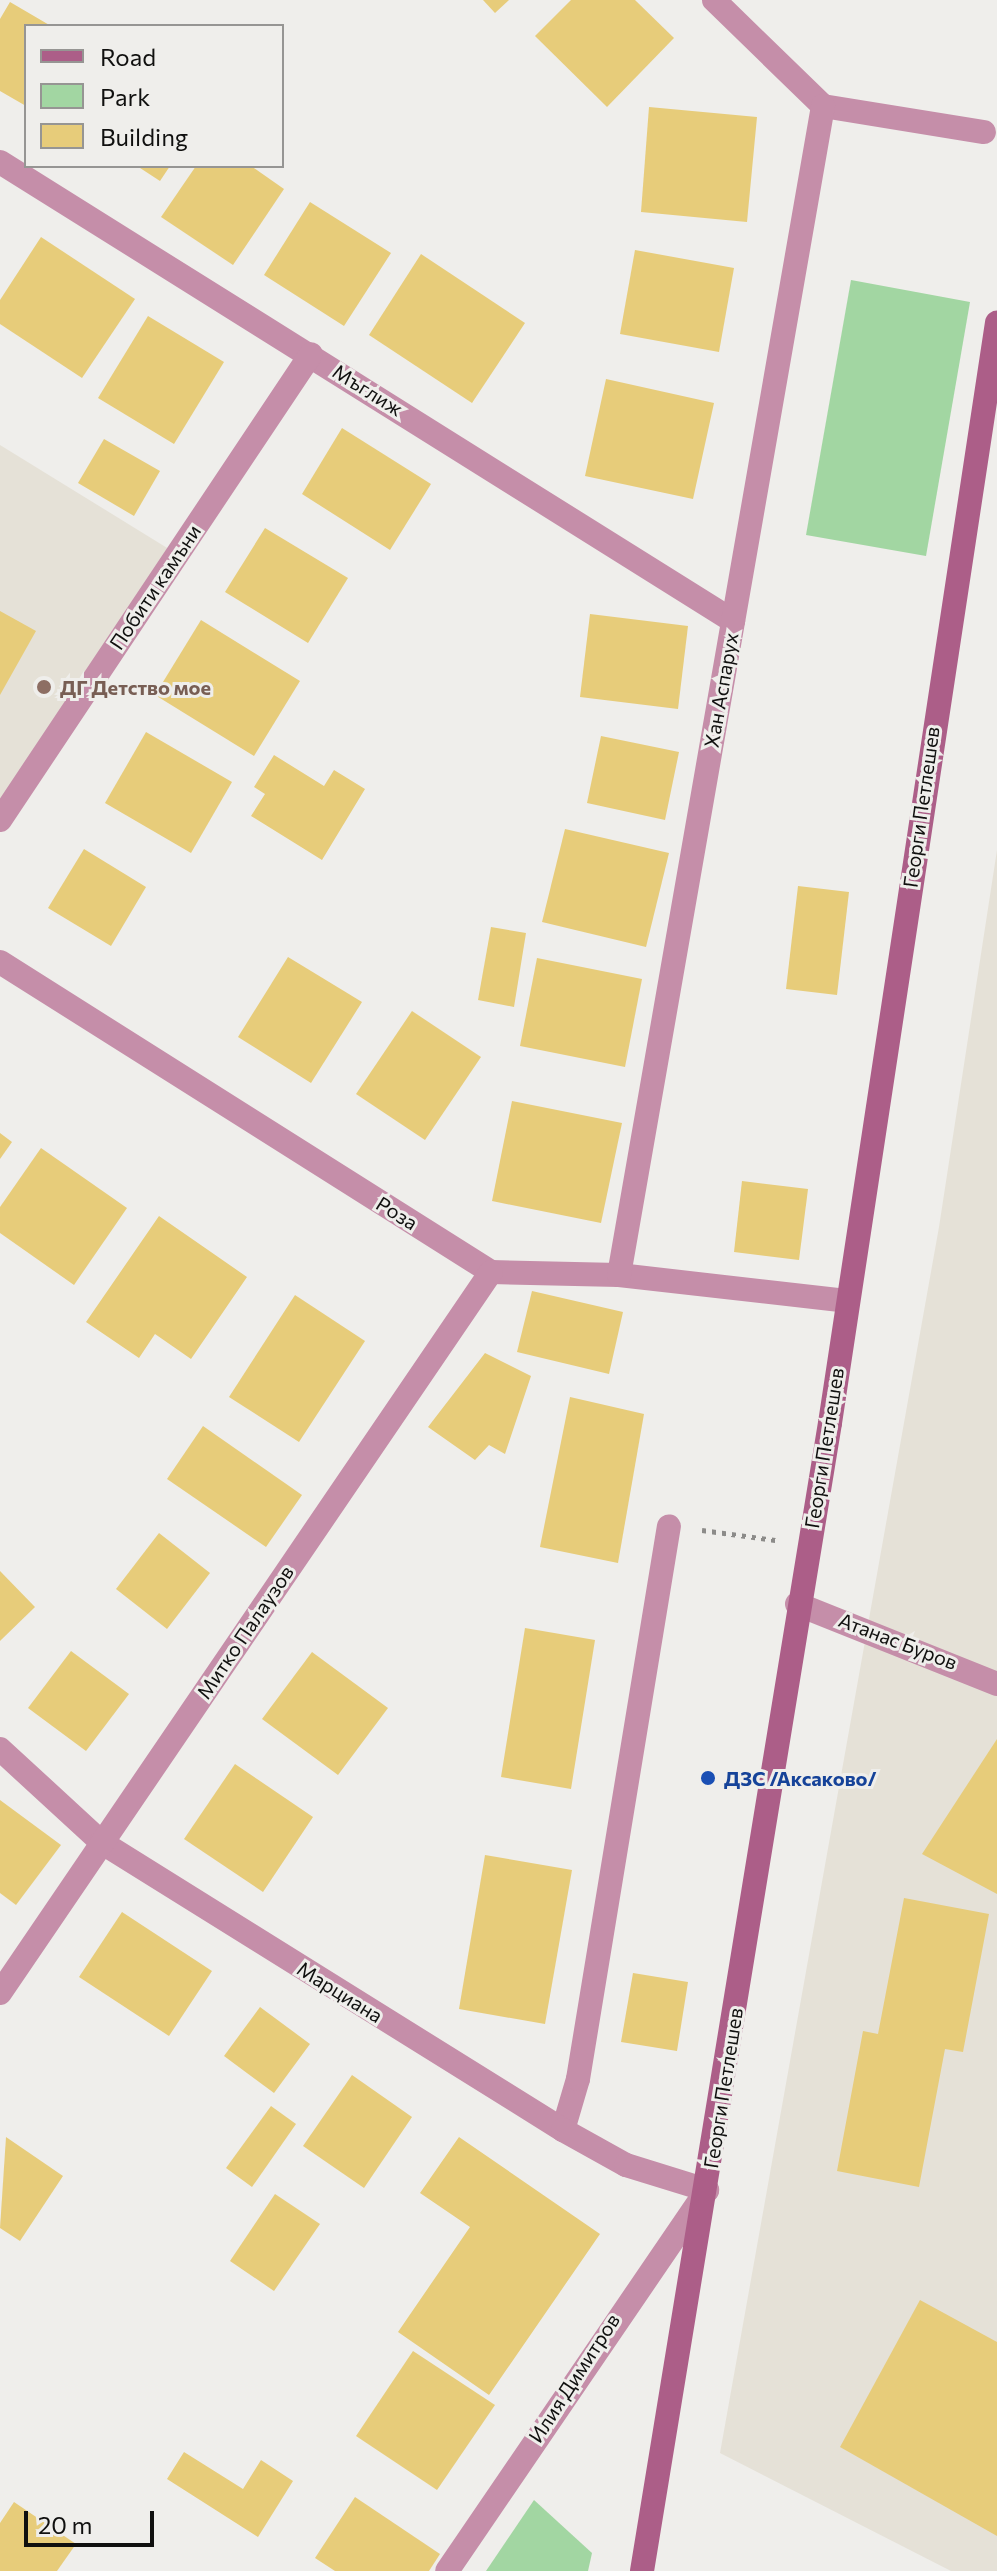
<!DOCTYPE html>
<html>
<head>
<meta charset="utf-8">
<style>
  body { margin:0 }
  #map { position:relative; width:997px; height:2571px; overflow:hidden; background:#efeeeb; font-family:Commissioner,sans-serif }
  div>[style] { position:absolute }
  .built>* { inset:0; background:#e5e1d7 }
  .green>* { inset:0; background:#a2d6a2 }
  .building>* { inset:0; background:#e7cc7a }
  .path>* { height:5px; margin-top:-2.5px; transform-origin:0; background:repeating-linear-gradient(90deg,#8c8b89 0 4px,transparent 0 10px) }
  .lane>* { height:24px; margin:-12px; padding:0 12px; transform-origin:12px; border-radius:12px; background:#c58ea9 }
  .street>* { height:24px; margin:-12px; padding:0 12px; transform-origin:12px; border-radius:12px; background:#c58ea9 }
  .secondary>* { height:24px; margin:-12px; padding:0 12px; transform-origin:12px; border-radius:12px; background:#ac5e88 }
  .dots>* { width:22px; height:22px; translate:-50% -50%; box-sizing:border-box; border:4px solid #efeeeb; border-radius:50% }
  span { translate:-50% -50%; white-space:nowrap; text-align:center; line-height:1.15; -webkit-text-stroke:6px #efeeeb; paint-order:stroke }
  .street-label { font-size:20px; color:#10100f }
  .education-label { font-size:20px; color:#785e54; font-weight:700 }
  .left { translate:0 -50%; text-align:left }
  .transit-label { font-size:20px; color:#164399; font-weight:700 }
  .legend { position:absolute; left:24px; top:24px; width:260px; height:144px; box-sizing:border-box; background:#efeeeb; border:2px solid #969593; margin:0; padding:10px 14px; list-style:none; font-size:24px; color:#10100f }
  .legend li { display:flex; align-items:center; gap:16px; height:40px }
  .legend b { width:40px; border:2px solid #969593 }
  .scale { position:absolute; left:24px; top:2511px; width:130px; height:36px; box-sizing:border-box; border:4px solid #10100f; border-top:0; padding-left:10px; font-size:24px; line-height:28px; white-space:nowrap; color:#10100f; -webkit-text-stroke:6px #efeeeb; paint-order:stroke }
</style>
</head>
<body>
<div id="map">
  <div class="built">
    <div style="clip-path:polygon(0 445px,177px 554px,0 820px)"></div>
    <div style="clip-path:polygon(997px 850px,997px 2571px,951px 2571px,720px 2453px,939px 1227px)"></div>
  </div>
  <div class="green">
    <div style="clip-path:polygon(851px 280px,970px 302px,926px 556px,806px 535px)"></div>
    <div style="clip-path:polygon(534px 2500px,592px 2553px,588px 2571px,486px 2571px)"></div>
  </div>
  <div class="building">
    <div style="clip-path:polygon(483px 0,509px 0,495px 13px)"></div>
    <div style="clip-path:polygon(571px 0,635px 0,674px 38px,607px 107px,535px 36px)"></div>
    <div style="clip-path:polygon(10px 2px,51px 26px,26px 26px,26px 106px,0 91px,0 19px)"></div>
    <div style="clip-path:polygon(649px 107px,757px 117px,747px 222px,641px 212px)"></div>
    <div style="clip-path:polygon(137px 166px,170px 166px,160px 181px)"></div>
    <div style="clip-path:polygon(196px 166px,251px 166px,284px 189px,233px 265px,161px 217px)"></div>
    <div style="clip-path:polygon(310px 202px,391px 253px,344px 326px,264px 275px)"></div>
    <div style="clip-path:polygon(41px 237px,135px 299px,82px 378px,0 324px,0 300px)"></div>
    <div style="clip-path:polygon(635px 250px,734px 268px,719px 352px,620px 334px)"></div>
    <div style="clip-path:polygon(421px 254px,525px 323px,472px 403px,369px 335px)"></div>
    <div style="clip-path:polygon(148px 316px,224px 362px,174px 444px,98px 398px)"></div>
    <div style="clip-path:polygon(606px 379px,714px 403px,693px 499px,585px 476px)"></div>
    <div style="clip-path:polygon(342px 428px,431px 484px,390px 550px,302px 494px)"></div>
    <div style="clip-path:polygon(104px 439px,160px 471px,134px 516px,78px 483px)"></div>
    <div style="clip-path:polygon(265px 528px,348px 578px,308px 643px,225px 592px)"></div>
    <div style="clip-path:polygon(0 611px,36px 631px,0 695px)"></div>
    <div style="clip-path:polygon(590px 614px,688px 626px,678px 709px,580px 697px)"></div>
    <div style="clip-path:polygon(201px 620px,300px 681px,254px 756px,155px 695px)"></div>
    <div style="clip-path:polygon(146px 732px,232px 782px,191px 853px,105px 803px)"></div>
    <div style="clip-path:polygon(601px 736px,679px 752px,665px 820px,587px 803px)"></div>
    <div style="clip-path:polygon(274px 755px,324px 786px,334px 770px,365px 789px,322px 860px,251px 816px,265px 794px,254px 787px)"></div>
    <div style="clip-path:polygon(565px 829px,669px 853px,646px 947px,542px 922px)"></div>
    <div style="clip-path:polygon(84px 849px,146px 887px,111px 946px,48px 908px)"></div>
    <div style="clip-path:polygon(798px 886px,849px 892px,837px 995px,786px 989px)"></div>
    <div style="clip-path:polygon(491px 927px,526px 933px,514px 1007px,478px 1000px)"></div>
    <div style="clip-path:polygon(288px 957px,362px 1002px,311px 1083px,238px 1037px)"></div>
    <div style="clip-path:polygon(537px 958px,642px 979px,625px 1067px,520px 1046px)"></div>
    <div style="clip-path:polygon(412px 1011px,481px 1057px,425px 1140px,356px 1094px)"></div>
    <div style="clip-path:polygon(512px 1101px,622px 1123px,601px 1223px,492px 1201px)"></div>
    <div style="clip-path:polygon(0 1133px,12px 1142px,0 1159px)"></div>
    <div style="clip-path:polygon(41px 1148px,127px 1208px,74px 1285px,0 1233px,0 1207px)"></div>
    <div style="clip-path:polygon(742px 1181px,808px 1189px,799px 1260px,734px 1252px)"></div>
    <div style="clip-path:polygon(159px 1216px,247px 1277px,191px 1359px,155px 1334px,139px 1358px,86px 1322px)"></div>
    <div style="clip-path:polygon(532px 1291px,623px 1312px,609px 1374px,517px 1352px)"></div>
    <div style="clip-path:polygon(295px 1295px,365px 1341px,299px 1442px,229px 1397px)"></div>
    <div style="clip-path:polygon(485px 1353px,531px 1376px,505px 1454px,489px 1445px,475px 1460px,428px 1427px)"></div>
    <div style="clip-path:polygon(570px 1397px,644px 1414px,618px 1563px,540px 1547px)"></div>
    <div style="clip-path:polygon(203px 1426px,302px 1495px,266px 1547px,167px 1479px)"></div>
    <div style="clip-path:polygon(159px 1533px,210px 1573px,167px 1629px,116px 1589px)"></div>
    <div style="clip-path:polygon(0 1571px,35px 1607px,0 1641px)"></div>
    <div style="clip-path:polygon(525px 1628px,595px 1640px,571px 1789px,501px 1777px)"></div>
    <div style="clip-path:polygon(71px 1651px,129px 1694px,86px 1751px,28px 1708px)"></div>
    <div style="clip-path:polygon(312px 1652px,388px 1708px,338px 1775px,262px 1719px)"></div>
    <div style="clip-path:polygon(997px 1739px,997px 1894px,922px 1854px)"></div>
    <div style="clip-path:polygon(235px 1764px,313px 1817px,263px 1892px,184px 1839px)"></div>
    <div style="clip-path:polygon(0 1800px,61px 1845px,16px 1905px,0 1893px)"></div>
    <div style="clip-path:polygon(485px 1855px,572px 1870px,545px 2024px,459px 2009px)"></div>
    <div style="clip-path:polygon(904px 1898px,989px 1914px,963px 2052px,945px 2049px,919px 2187px,837px 2171px,863px 2031px,878px 2034px)"></div>
    <div style="clip-path:polygon(122px 1912px,212px 1971px,169px 2036px,79px 1977px)"></div>
    <div style="clip-path:polygon(633px 1973px,688px 1982px,677px 2051px,621px 2042px)"></div>
    <div style="clip-path:polygon(260px 2007px,310px 2044px,274px 2093px,224px 2056px)"></div>
    <div style="clip-path:polygon(352px 2075px,412px 2117px,364px 2188px,303px 2146px)"></div>
    <div style="clip-path:polygon(271px 2106px,296px 2124px,252px 2187px,226px 2168px)"></div>
    <div style="clip-path:polygon(6px 2137px,63px 2176px,20px 2241px,0 2228px)"></div>
    <div style="clip-path:polygon(459px 2137px,600px 2234px,489px 2395px,398px 2332px,470px 2227px,420px 2193px)"></div>
    <div style="clip-path:polygon(275px 2194px,320px 2224px,274px 2291px,230px 2261px)"></div>
    <div style="clip-path:polygon(920px 2300px,997px 2342px,997px 2536px,840px 2447px)"></div>
    <div style="clip-path:polygon(413px 2351px,495px 2405px,437px 2490px,356px 2436px)"></div>
    <div style="clip-path:polygon(184px 2452px,243px 2489px,261px 2460px,293px 2481px,258px 2537px,167px 2479px)"></div>
    <div style="clip-path:polygon(355px 2497px,440px 2554px,429px 2571px,335px 2571px,315px 2558px)"></div>
    <div style="clip-path:polygon(14px 2502px,76px 2544px,57px 2571px,0 2571px,0 2523px)"></div>
  </div>
  <div class="path">
    <div style="left:702px;top:1530px;width:74px;rotate:7.8deg"></div>
  </div>
  <div class="lane">
    <div style="left:714px;top:0;width:152px;rotate:44.2deg"></div>
    <div style="left:823px;top:106px;width:163px;rotate:9.2deg"></div>
    <div style="left:563px;top:2130px;width:53px;rotate:-73.6deg"></div>
    <div style="left:578px;top:2079px;width:560px;rotate:-80.66deg"></div>
  </div>
  <div class="street">
    <div style="left:0;top:162px;width:865px;rotate:32.05deg"></div>
    <div style="left:0;top:820px;width:560px;rotate:-56.28deg"></div>
    <div style="left:0;top:962px;width:581px;rotate:32.27deg"></div>
    <div style="left:491px;top:1272px;width:128px;rotate:1.3deg"></div>
    <div style="left:619px;top:1275px;width:229px;rotate:6.5deg"></div>
    <div style="left:619px;top:1275px;width:1187px;rotate:-80.1deg"></div>
    <div style="left:797px;top:1604px;width:215px;rotate:21.8deg"></div>
    <div style="left:0;top:1749px;width:137px;rotate:42.6deg"></div>
    <div style="left:101px;top:1842px;width:544px;rotate:31.94deg"></div>
    <div style="left:563px;top:2130px;width:72px;rotate:29.1deg"></div>
    <div style="left:626px;top:2165px;width:85px;rotate:17.2deg"></div>
    <div style="left:707px;top:2190px;width:461px;rotate:124.3deg"></div>
    <div style="left:0;top:1993px;width:872px;rotate:-55.75deg"></div>
  </div>
  <div class="secondary">
    <div style="left:642px;top:2571px;width:1163px;rotate:-80.7deg"></div>
    <div style="left:830px;top:1423px;width:1113px;rotate:-81.37deg"></div>
  </div>
  <div class="dots">
    <div style="left:44px;top:687px;background:#8d6e63"></div>
    <div style="left:708px;top:1778px;background:#1a4fb4"></div>
  </div>
  <div class="street-label">
    <span style="left:368px;top:390px;rotate:32deg">Мъглиж</span>
    <span style="left:155px;top:587px;rotate:-56deg">Побити камъни</span>
    <span style="left:721px;top:690px;rotate:-80deg">Хан Аспарух</span>
    <span style="left:921px;top:807px;rotate:-82deg">Георги Петлешев</span>
    <span style="left:397px;top:1213px;rotate:32deg">Роза</span>
    <span style="left:824px;top:1448px;rotate:-81deg">Георги Петлешев</span>
    <span style="left:245px;top:1632px;rotate:-56deg">Митко Палаузов</span>
    <span style="left:898px;top:1641px;rotate:21deg">Атанас Буров</span>
    <span style="left:340px;top:1992px;rotate:32deg">Марциана</span>
    <span style="left:723px;top:2088px;rotate:-81deg">Георги Петлешев</span>
    <span style="left:574px;top:2378px;rotate:-57deg">Илия Димитров</span>
  </div>
  <div class="education-label">
    <span class="left" style="left:60px;top:687px">ДГ Детство мое</span>
  </div>
  <div class="transit-label">
    <span class="left" style="left:724px;top:1778px">ДЗС /Аксаково/</span>
  </div>
  <ul class="legend">
  <li><b style="height:10px;background:#ac5e88"></b>Road</li>
  <li><b style="height:22px;background:#a2d6a2"></b>Park</li>
  <li><b style="height:22px;background:#e7cc7a"></b>Building</li>
  </ul>
  <div class="scale">20 m</div>
</div>
</body>
</html>
